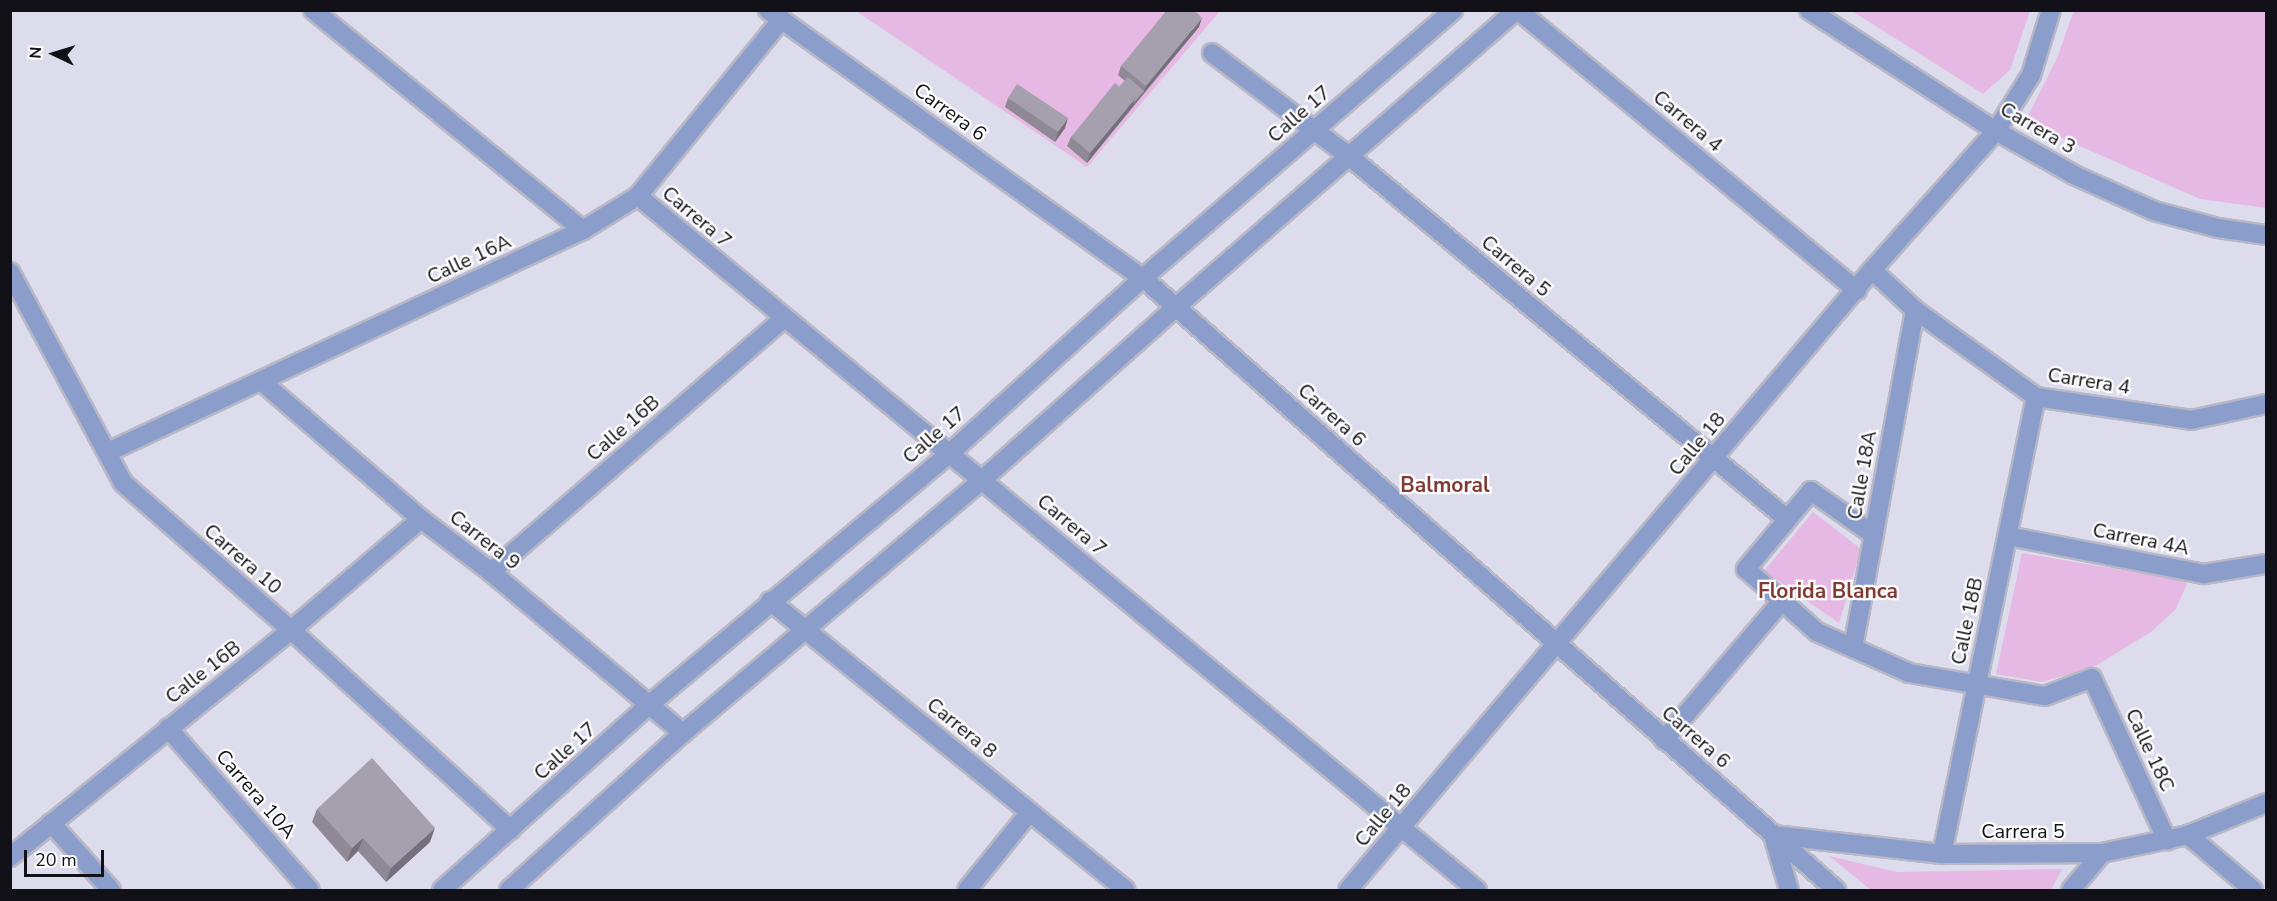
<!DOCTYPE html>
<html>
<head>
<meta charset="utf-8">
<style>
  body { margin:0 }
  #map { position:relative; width:2277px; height:901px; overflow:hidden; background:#dddced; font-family:"Nunito Sans",sans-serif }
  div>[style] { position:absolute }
  .green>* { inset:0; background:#e5b9e3 }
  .roads { filter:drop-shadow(2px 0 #b8b7c6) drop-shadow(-2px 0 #b8b7c6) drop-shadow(0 2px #b8b7c6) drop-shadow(0 -2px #b8b7c6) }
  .minor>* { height:18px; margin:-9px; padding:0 9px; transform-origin:9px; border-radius:9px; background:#8b9dcb }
  .wall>* { inset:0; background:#8f8996 }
  .shaded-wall>* { inset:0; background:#746f7a }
  .building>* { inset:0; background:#a69fae }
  span { translate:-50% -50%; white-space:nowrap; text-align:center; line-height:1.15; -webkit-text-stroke:4.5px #fff; paint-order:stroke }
  .street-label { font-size:20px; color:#111117 }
  .neighbourhood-label { font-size:21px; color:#813a34; font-weight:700 }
  .frame { position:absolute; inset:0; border:12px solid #111117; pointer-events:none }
  .north { position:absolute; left:24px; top:24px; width:60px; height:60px; -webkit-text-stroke:4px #fff; paint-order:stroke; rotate:274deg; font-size:16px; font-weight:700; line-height:24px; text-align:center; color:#111117 }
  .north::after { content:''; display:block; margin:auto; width:21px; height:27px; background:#111117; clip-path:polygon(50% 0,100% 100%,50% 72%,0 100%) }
  .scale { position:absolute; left:24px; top:850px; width:80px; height:27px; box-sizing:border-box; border:3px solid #111117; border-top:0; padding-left:8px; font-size:18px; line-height:21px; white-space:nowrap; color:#111117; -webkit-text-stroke:4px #fff; paint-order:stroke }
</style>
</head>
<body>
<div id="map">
  <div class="green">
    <div style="clip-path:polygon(2074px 10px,2266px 11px,2266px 208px,2200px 199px,2025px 122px,2058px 56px)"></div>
    <div style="clip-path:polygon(856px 11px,1220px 11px,1087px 167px)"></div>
    <div style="clip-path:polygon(1852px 11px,2030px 11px,2010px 70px,1983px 94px)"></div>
    <div style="clip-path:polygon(1813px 512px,1861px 549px,1839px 623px,1764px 571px)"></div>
    <div style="clip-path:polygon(2022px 553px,2188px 581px,2176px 609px,2151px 632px,2092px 668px,2042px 682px,1996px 674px)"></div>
    <div style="clip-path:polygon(1829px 856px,1897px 872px,2062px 869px,2051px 890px,1871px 890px)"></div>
  </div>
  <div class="roads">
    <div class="minor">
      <div style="left:313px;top:10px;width:348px;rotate:39.2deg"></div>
      <div style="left:768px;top:10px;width:461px;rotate:35.6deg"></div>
      <div style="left:1143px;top:278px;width:925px;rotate:41.45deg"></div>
      <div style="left:1518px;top:10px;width:440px;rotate:39.6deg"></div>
      <div style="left:1809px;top:10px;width:223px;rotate:32.9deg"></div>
      <div style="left:1996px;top:131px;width:90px;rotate:29.4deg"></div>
      <div style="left:2074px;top:175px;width:88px;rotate:24.2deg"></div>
      <div style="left:2154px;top:211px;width:66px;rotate:14.9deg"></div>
      <div style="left:2218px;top:228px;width:49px;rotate:8.3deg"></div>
      <div style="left:1212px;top:53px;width:173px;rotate:37deg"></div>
      <div style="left:1350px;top:157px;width:567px;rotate:39.64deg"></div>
      <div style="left:638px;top:196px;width:1089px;rotate:39.6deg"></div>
      <div style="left:1872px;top:270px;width:59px;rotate:42.9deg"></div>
      <div style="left:1915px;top:310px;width:149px;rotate:35.7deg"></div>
      <div style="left:2036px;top:397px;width:157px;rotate:8.4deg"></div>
      <div style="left:2191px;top:420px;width:77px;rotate:-12deg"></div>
      <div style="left:10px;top:272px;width:239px;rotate:61.8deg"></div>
      <div style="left:123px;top:483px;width:223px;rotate:41.2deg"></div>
      <div style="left:291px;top:630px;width:297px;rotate:42.3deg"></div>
      <div style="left:261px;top:381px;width:211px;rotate:40.8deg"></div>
      <div style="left:421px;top:519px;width:88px;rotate:37.1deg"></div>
      <div style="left:491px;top:572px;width:251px;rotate:40deg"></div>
      <div style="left:108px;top:452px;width:524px;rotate:-25.05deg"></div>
      <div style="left:583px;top:230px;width:65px;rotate:-31.7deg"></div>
      <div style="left:638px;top:196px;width:228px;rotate:-50.9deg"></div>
      <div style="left:1874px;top:535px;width:77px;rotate:-145.1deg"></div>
      <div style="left:1811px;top:491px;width:102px;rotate:129.8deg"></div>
      <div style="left:1746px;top:569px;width:95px;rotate:41.6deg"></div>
      <div style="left:1817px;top:632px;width:101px;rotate:24deg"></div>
      <div style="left:1909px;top:673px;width:138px;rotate:9.6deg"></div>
      <div style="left:2045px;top:696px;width:50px;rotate:-21deg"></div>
      <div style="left:2092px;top:678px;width:179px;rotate:65.2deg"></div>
      <div style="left:2008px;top:536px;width:200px;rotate:11deg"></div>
      <div style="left:2204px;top:574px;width:63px;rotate:-9.2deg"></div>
      <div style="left:491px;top:572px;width:386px;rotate:-40.9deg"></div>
      <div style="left:770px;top:601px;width:458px;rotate:39.1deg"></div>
      <div style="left:1853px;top:648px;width:344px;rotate:-79.6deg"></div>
      <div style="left:168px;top:728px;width:215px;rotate:48.8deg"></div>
      <div style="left:1664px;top:740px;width:181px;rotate:-49.7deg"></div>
      <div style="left:51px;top:823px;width:90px;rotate:48.2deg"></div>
      <div style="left:2188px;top:835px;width:85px;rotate:40.2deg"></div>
      <div style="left:1942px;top:854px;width:467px;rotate:-78.4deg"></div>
      <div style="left:10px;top:857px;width:361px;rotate:-38.9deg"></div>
      <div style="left:291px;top:630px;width:171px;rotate:-40.5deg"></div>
      <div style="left:442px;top:890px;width:279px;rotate:-41.8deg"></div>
      <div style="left:650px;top:704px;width:391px;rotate:-39.9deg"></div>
      <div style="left:950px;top:453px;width:261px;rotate:-42.2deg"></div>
      <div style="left:1143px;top:278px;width:410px;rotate:-40.8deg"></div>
      <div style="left:509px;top:890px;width:234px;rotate:-42.1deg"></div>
      <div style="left:683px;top:733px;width:392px;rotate:-40.2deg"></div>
      <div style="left:982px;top:480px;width:260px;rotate:-41.7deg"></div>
      <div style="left:1176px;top:307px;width:452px;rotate:-41.1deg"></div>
      <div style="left:967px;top:890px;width:100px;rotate:-51.1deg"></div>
      <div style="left:1348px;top:890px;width:812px;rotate:-49.8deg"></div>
      <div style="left:1872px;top:270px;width:186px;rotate:-48.3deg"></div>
      <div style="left:1996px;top:131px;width:66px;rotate:-58deg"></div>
      <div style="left:2031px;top:75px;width:68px;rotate:-72.9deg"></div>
      <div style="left:1789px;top:890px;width:57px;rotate:-106.2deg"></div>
      <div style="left:1773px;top:835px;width:170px;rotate:6.4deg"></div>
      <div style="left:1942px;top:854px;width:160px;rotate:-0.4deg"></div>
      <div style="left:2102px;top:853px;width:88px;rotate:-11.8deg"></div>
      <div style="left:2188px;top:835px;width:84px;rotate:-22.3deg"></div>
      <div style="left:2071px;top:890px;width:48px;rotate:-50deg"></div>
    </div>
  </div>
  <div class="wall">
    <div style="clip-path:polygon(1199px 27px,1087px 163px,1067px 146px,1071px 137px,1125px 81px,1118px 75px,1121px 66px)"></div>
    <div style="clip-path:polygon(1008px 98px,1065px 128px,1055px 142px,1005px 107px)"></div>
    <div style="clip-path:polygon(317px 809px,430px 842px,386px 882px,358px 851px,347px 862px,312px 822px)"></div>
  </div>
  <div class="shaded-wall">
    <div style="clip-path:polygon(1202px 18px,1199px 27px,1142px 95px,1146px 86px)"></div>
    <div style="clip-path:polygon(1144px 91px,1142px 95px,1087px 163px,1090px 153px,1135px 99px)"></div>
    <div style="clip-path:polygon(1068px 118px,1065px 128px,1055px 142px,1058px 132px)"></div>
    <div style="clip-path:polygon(435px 828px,430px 842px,386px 882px,391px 868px)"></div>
    <div style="clip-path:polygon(363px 838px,358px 851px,347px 862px,352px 848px)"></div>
  </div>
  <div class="building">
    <div style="clip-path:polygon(1167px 10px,1194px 10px,1202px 18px,1146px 86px,1121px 66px)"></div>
    <div style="clip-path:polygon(1128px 77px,1144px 91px,1133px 104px,1135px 99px,1119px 87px)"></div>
    <div style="clip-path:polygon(1115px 83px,1135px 99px,1090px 153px,1071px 137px)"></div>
    <div style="clip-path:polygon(1017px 84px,1068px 118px,1058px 132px,1008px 98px)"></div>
    <div style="clip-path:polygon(372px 758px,435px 828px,391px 868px,363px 838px,352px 848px,317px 809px)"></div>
  </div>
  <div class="street-label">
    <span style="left:950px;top:112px;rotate:36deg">Carrera 6</span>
    <span style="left:1299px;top:114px;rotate:-41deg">Calle 17</span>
    <span style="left:1688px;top:121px;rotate:40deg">Carrera 4</span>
    <span style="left:2038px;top:128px;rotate:30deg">Carrera 3</span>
    <span style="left:697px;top:217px;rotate:40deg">Carrera 7</span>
    <span style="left:469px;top:259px;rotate:-25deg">Calle 16A</span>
    <span style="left:1516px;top:266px;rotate:40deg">Carrera 5</span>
    <span style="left:2089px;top:381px;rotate:9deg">Carrera 4</span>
    <span style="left:1332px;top:415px;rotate:42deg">Carrera 6</span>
    <span style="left:623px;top:428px;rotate:-41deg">Calle 16B</span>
    <span style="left:934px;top:435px;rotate:-41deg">Calle 17</span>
    <span style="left:1697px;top:444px;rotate:-50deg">Calle 18</span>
    <span style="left:1862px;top:475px;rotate:-80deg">Calle 18A</span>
    <span style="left:1072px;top:525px;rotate:40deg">Carrera 7</span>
    <span style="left:2141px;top:539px;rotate:11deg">Carrera 4A</span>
    <span style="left:485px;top:540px;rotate:38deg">Carrera 9</span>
    <span style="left:243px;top:559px;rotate:41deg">Carrera 10</span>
    <span style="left:1967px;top:621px;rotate:-78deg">Calle 18B</span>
    <span style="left:203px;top:672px;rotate:-38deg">Calle 16B</span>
    <span style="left:962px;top:728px;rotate:39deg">Carrera 8</span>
    <span style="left:1696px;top:737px;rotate:41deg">Carrera 6</span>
    <span style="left:2150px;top:750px;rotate:65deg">Calle 18C</span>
    <span style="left:565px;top:751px;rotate:-42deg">Calle 17</span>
    <span style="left:256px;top:794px;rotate:49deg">Carrera 10A</span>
    <span style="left:1383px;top:815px;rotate:-50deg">Calle 18</span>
    <span style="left:2023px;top:831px">Carrera 5</span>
  </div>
  <div class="neighbourhood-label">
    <span style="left:1445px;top:485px">Balmoral</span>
    <span style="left:1828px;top:591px">Florida Blanca</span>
  </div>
  <div class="frame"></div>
  <div class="north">N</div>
  <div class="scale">20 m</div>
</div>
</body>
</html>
